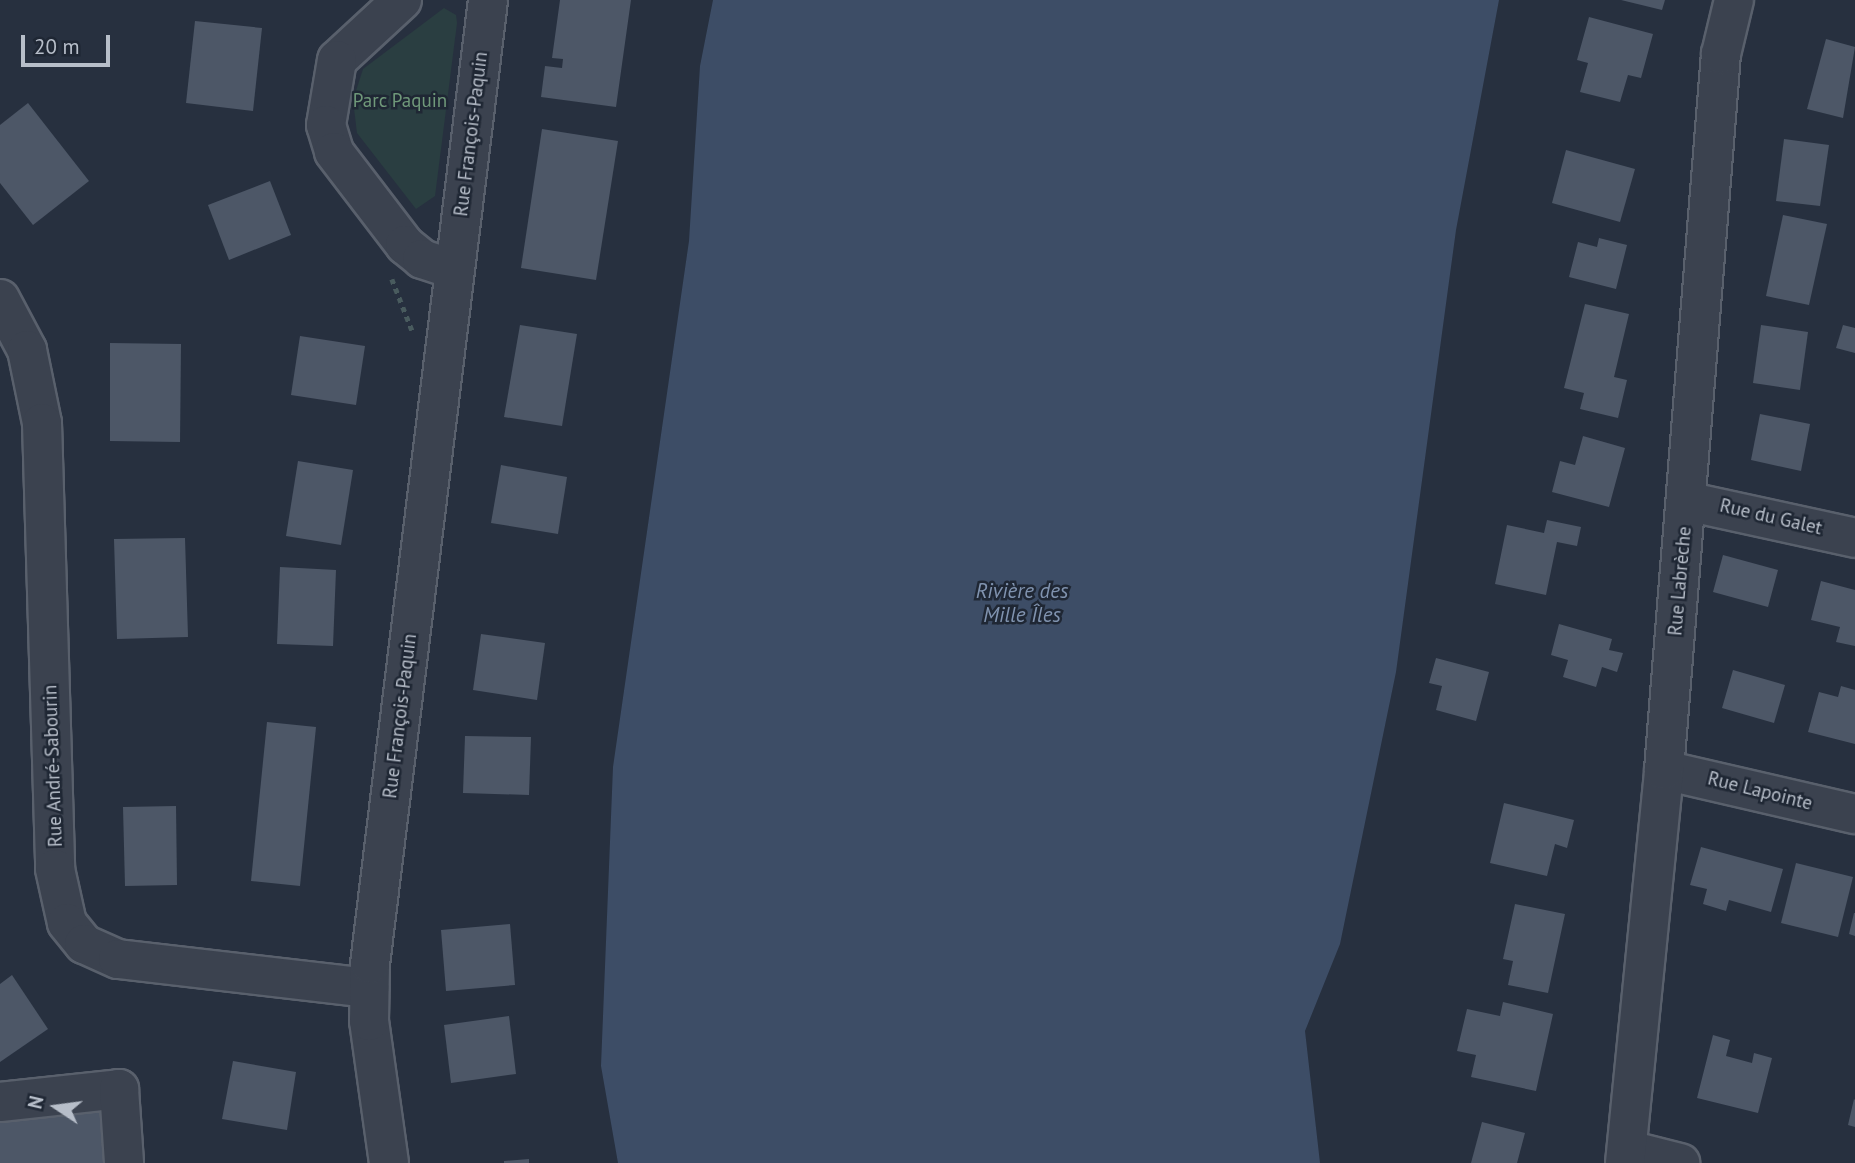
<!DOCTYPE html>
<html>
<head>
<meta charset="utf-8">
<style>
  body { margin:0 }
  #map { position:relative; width:1855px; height:1163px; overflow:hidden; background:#27303f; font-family:"PT Sans",sans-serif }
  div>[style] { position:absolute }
  .green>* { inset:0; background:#2a3e41 }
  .water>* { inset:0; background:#3d4d66 }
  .building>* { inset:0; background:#4d5767 }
  .path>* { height:4.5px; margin-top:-2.25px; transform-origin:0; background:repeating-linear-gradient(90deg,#495b5e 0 5px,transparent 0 10px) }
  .roads { filter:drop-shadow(2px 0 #59606c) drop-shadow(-2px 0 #59606c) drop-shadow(0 2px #59606c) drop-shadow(0 -2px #59606c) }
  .minor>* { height:38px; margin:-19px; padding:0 19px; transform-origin:19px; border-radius:19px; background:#3b424f }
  span { translate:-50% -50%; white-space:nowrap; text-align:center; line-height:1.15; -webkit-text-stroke:5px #1f2734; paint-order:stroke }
  .park-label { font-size:19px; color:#70997a }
  .street-label { font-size:19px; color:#b7bec9 }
  .water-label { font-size:21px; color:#8093af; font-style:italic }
  .north { position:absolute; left:21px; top:1072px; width:70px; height:70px; -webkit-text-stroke:5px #1f2734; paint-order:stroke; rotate:283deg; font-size:19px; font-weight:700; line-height:28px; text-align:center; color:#b7bec9 }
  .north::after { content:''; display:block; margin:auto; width:24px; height:32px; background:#b7bec9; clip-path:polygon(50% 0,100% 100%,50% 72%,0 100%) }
  .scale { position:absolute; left:21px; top:35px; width:89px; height:32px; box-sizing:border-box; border:4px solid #b7bec9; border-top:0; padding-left:9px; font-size:21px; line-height:24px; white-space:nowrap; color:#b7bec9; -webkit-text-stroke:5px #1f2734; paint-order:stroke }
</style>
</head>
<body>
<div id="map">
  <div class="green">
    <div style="clip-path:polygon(444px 8px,456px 15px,457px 23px,435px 196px,416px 209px,357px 133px,353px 100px,363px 69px)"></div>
  </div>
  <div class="water">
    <div style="clip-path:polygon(713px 0,1499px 0,1456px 230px,1396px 672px,1340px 944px,1305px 1031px,1320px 1163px,618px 1163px,601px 1066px,613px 767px,689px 241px,700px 66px)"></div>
  </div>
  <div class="building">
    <div style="clip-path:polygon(560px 0,631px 0,616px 107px,541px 97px,545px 66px,562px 68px,563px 59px,552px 58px)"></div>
    <div style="clip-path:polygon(1621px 0,1665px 0,1662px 10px)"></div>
    <div style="clip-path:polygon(1589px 17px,1653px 34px,1641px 78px,1628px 75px,1620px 102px,1580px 92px,1588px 63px,1577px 60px)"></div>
    <div style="clip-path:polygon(195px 21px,262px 28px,253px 111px,186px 103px)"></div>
    <div style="clip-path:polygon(1826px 39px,1855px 47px,1843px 118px,1807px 109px)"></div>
    <div style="clip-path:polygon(28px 103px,89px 181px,33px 225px,0 183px,0 125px)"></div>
    <div style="clip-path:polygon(542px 129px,618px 141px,596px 280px,521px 268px)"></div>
    <div style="clip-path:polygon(1784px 139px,1829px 145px,1820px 206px,1776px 201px)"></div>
    <div style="clip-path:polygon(1566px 150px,1635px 169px,1620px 222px,1552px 203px)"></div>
    <div style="clip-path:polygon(270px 181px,291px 235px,229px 260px,208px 205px)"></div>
    <div style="clip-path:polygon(1783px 215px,1827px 224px,1809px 305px,1766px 296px)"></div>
    <div style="clip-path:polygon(1599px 238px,1627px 245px,1616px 289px,1569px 277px,1578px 242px,1597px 247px)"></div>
    <div style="clip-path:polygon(1585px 304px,1629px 314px,1614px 377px,1627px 380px,1618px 418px,1580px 409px,1584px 393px,1564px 388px)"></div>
    <div style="clip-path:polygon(520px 325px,577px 334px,562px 426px,504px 417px)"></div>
    <div style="clip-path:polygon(1761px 325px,1808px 332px,1800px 390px,1753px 383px)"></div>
    <div style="clip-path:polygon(1843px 325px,1855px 328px,1855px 353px,1836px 348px)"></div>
    <div style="clip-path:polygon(300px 336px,365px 346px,356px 405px,291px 395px)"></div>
    <div style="clip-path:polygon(110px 343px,181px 344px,180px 442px,110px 441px)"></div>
    <div style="clip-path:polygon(1760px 414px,1810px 424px,1801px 471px,1751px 460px)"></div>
    <div style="clip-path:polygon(1583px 436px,1625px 448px,1609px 507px,1552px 492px,1560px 461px,1575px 465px)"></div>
    <div style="clip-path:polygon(298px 461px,353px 470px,341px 545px,286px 536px)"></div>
    <div style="clip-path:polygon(501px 465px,567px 477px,558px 534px,491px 523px)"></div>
    <div style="clip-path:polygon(1547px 520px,1581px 527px,1577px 546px,1557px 542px,1546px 595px,1495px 584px,1507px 525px,1544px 533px)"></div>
    <div style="clip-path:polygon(185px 538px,188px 637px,117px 639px,114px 539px)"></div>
    <div style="clip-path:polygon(1723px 555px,1778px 570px,1768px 607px,1713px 592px)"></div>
    <div style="clip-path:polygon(280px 567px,336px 570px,333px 646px,277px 644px)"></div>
    <div style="clip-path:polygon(1821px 581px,1855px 590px,1855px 646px,1836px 642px,1840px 627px,1811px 620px)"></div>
    <div style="clip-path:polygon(1559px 624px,1612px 639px,1609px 650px,1623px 653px,1617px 672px,1602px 667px,1596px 687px,1563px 677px,1568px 660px,1551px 655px)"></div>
    <div style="clip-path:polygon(481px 634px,545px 643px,537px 700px,473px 690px)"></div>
    <div style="clip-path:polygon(1436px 658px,1489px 672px,1476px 721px,1436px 710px,1442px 686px,1429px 683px)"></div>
    <div style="clip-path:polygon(1733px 670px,1785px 685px,1774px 723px,1722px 708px)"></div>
    <div style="clip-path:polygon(1841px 686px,1855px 690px,1855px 744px,1808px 732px,1819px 692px,1838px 697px)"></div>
    <div style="clip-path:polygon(267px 722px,316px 727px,300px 886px,251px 881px)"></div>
    <div style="clip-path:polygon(465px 736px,531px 737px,529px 795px,463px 793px)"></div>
    <div style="clip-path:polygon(1504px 803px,1574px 820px,1567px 848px,1555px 844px,1547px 876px,1490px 863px)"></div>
    <div style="clip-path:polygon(176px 806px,177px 885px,125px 886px,123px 807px)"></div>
    <div style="clip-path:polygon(1701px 847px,1783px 869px,1771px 912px,1729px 900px,1726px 911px,1703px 904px,1707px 889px,1690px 885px)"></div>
    <div style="clip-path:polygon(1796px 863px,1853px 877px,1838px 937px,1781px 923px)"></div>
    <div style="clip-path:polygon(1515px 904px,1565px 914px,1548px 993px,1508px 985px,1513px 961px,1503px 959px)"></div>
    <div style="clip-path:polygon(1854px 913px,1855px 913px,1855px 936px,1849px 934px)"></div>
    <div style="clip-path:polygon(510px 924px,515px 985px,446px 991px,441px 930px)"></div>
    <div style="clip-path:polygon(12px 975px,48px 1029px,0 1062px,0 984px)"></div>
    <div style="clip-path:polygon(1503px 1002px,1553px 1014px,1536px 1091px,1471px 1077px,1476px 1055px,1457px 1051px,1467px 1009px,1500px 1016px)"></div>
    <div style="clip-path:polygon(509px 1016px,516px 1074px,451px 1083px,444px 1025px)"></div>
    <div style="clip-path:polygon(1713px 1035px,1730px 1040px,1726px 1056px,1752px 1063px,1754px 1053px,1772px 1058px,1758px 1113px,1697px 1098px)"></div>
    <div style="clip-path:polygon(233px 1061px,296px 1072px,287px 1130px,222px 1119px)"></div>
    <div style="clip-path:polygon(1854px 1099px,1855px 1100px,1855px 1127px,1848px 1125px)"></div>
    <div style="clip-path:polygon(108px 1111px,113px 1163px,0 1163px,0 1122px)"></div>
    <div style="clip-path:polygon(1482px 1122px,1525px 1133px,1517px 1163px,1471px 1163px)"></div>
    <div style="clip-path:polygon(529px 1159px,529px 1163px,504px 1163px,504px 1161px)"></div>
  </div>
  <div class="path">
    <div style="left:392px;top:279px;width:55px;rotate:68.6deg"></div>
  </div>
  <div class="roads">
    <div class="minor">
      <div style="left:402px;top:0;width:88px;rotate:137.3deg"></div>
      <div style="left:337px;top:60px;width:66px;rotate:99.6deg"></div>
      <div style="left:326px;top:125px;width:28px;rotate:73deg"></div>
      <div style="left:334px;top:152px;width:117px;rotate:52.6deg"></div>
      <div style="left:405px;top:245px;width:22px;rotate:39deg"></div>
      <div style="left:422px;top:259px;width:33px;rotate:18deg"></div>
      <div style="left:0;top:299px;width:58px;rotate:62.1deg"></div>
      <div style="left:27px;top:350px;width:75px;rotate:78.4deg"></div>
      <div style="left:42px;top:423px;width:446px;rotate:88.3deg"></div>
      <div style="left:55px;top:869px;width:55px;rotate:77.5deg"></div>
      <div style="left:67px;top:923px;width:27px;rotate:51deg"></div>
      <div style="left:84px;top:944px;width:37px;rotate:24deg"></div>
      <div style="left:118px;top:959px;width:253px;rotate:6.6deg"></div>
      <div style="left:1686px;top:501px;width:173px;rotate:12.3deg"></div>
      <div style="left:1664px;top:770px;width:196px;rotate:13deg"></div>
      <div style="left:0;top:1102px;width:120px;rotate:-6.2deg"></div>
      <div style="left:119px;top:1089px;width:74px;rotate:86.1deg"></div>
      <div style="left:1628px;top:1150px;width:54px;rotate:14deg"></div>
      <div style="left:389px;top:1163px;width:143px;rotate:-98deg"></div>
      <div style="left:369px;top:1021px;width:57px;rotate:-89deg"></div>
      <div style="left:370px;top:964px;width:971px;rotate:-83.02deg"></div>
      <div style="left:1625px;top:1163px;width:395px;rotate:-84.3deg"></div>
      <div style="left:1664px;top:770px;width:718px;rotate:-85.45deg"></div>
      <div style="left:1721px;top:54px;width:56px;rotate:-76.5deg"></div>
    </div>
  </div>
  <div class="park-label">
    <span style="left:400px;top:101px">Parc Paquin</span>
  </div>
  <div class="street-label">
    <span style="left:471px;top:134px;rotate:-83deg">Rue François-Paquin</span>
    <span style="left:1771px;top:517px;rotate:13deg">Rue du Galet</span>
    <span style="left:1680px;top:581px;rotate:-85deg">Rue Labrèche</span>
    <span style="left:400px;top:716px;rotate:-83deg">Rue François-Paquin</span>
    <span style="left:53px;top:766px;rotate:-92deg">Rue André-Sabourin</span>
    <span style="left:1760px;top:791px;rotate:14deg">Rue Lapointe</span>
  </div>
  <div class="water-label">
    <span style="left:1022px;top:603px">Rivière des<br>Mille Îles</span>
  </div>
  <div class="north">N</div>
  <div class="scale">20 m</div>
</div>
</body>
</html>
